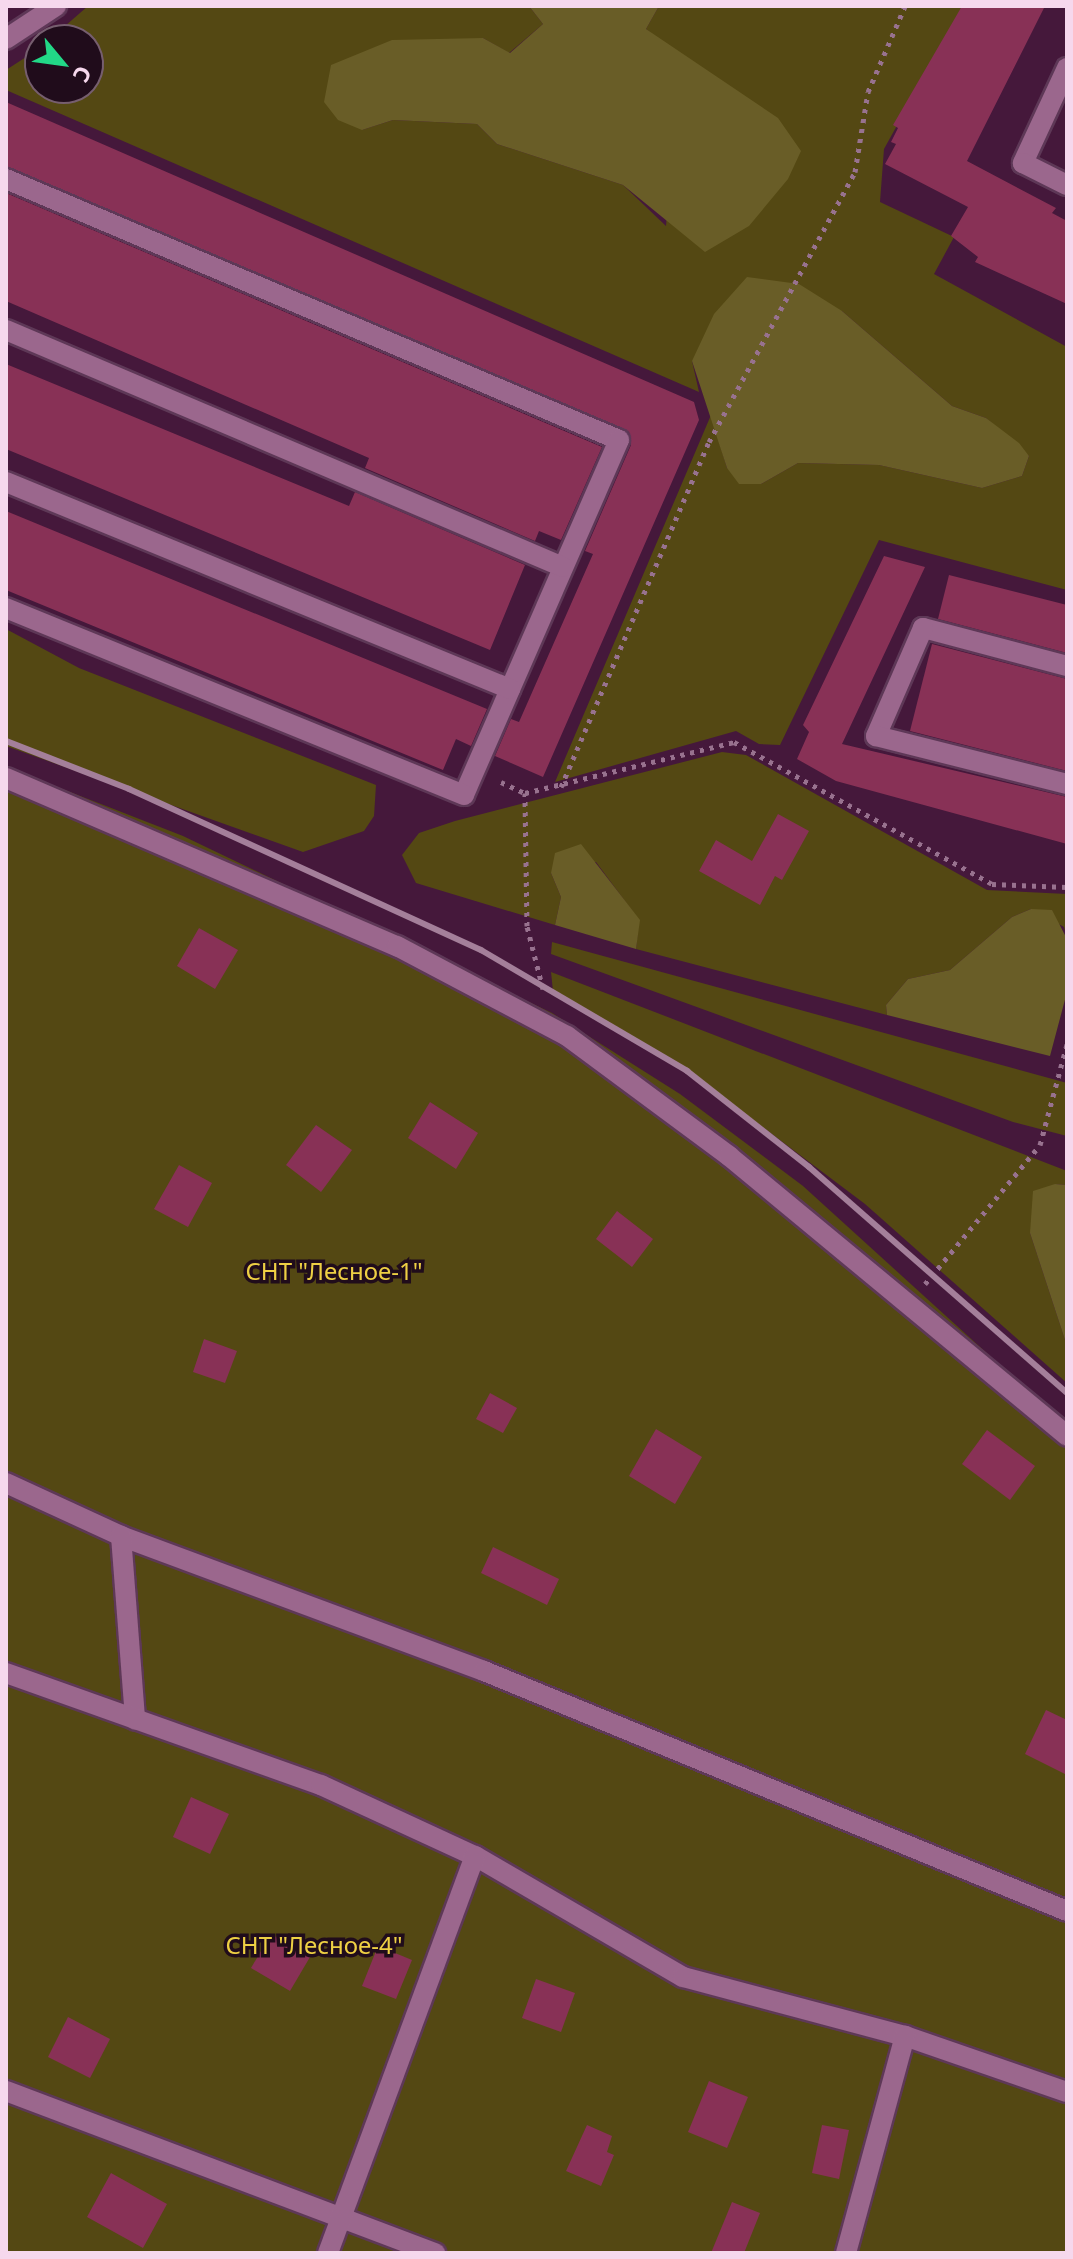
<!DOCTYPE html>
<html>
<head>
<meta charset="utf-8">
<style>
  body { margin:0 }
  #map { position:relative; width:1073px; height:2259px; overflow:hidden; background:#45183b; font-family:"Noto Sans",sans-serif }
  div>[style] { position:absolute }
  .green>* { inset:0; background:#544813 }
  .forest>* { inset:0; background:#695d27 }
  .building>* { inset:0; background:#883156 }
  .path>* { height:5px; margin-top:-2.5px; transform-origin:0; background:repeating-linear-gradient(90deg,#98728f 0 4px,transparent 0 10px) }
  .roads { filter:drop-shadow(2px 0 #5e3857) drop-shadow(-2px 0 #5e3857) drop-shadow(0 2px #5e3857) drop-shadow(0 -2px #5e3857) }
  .minor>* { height:20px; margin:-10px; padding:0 10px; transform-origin:10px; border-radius:10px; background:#9b678d }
  .rail>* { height:6px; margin:-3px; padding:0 3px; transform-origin:3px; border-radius:3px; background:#a47f9a }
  span { translate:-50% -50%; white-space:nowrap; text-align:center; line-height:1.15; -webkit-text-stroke:7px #200c1b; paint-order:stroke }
  .park-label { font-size:24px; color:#eed044 }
  .frame { position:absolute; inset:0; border:8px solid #f6d8ed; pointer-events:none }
  .north { position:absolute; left:24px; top:24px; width:80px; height:80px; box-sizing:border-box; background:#200c1b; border:2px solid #765e6f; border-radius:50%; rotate:119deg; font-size:22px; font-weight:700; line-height:32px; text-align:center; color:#f6d8ed }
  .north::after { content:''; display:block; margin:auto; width:28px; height:36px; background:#22d887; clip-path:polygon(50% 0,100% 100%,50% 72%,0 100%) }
</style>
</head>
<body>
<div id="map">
  <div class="green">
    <div style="clip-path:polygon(88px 6px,529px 6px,543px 24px,509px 53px,483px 38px,362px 130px,393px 120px,477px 124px,497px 144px,623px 185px,666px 226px,680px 57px,646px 29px,659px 6px,963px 6px,884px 149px,880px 202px,954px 237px,934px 274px,1067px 347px,1067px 590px,879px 540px,780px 745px,759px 744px,736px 731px,555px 782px,711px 415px,727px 468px,761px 484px,798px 463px,879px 465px,982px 488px,1022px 476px,1029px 456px,986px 418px,952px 406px,842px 311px,692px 361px,699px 392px,6px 90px,6px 70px,40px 48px,40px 88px,88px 88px,88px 40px,49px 40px)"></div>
    <div style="clip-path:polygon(6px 629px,79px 668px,376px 785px,374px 816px,364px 831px,303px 852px,6px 746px)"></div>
    <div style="clip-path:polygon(722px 752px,746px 755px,987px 890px,1067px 894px,1067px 939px,1064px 927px,1031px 909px,1012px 917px,950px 970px,908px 979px,886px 1005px,887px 1015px,636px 949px,639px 920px,596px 862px,551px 873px,561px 897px,555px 925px,416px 883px,402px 855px,419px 833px,455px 821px)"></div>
    <div style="clip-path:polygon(6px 767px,183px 836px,552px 1013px,680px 1094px,803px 1186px,1067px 1426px,1067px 2253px,6px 2253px)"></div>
    <div style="clip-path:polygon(552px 942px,1067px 1083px,1067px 1136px,1013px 1122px,551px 954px)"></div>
    <div style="clip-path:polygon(551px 972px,1067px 1171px,1067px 1185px,1055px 1184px,1030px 1233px,1067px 1346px,1067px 1383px,865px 1204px,696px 1077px,553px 991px)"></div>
  </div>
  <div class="forest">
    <div style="clip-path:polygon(529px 6px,659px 6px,646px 29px,778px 118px,801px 151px,788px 179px,749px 226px,705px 252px,623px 185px,497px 144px,477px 124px,393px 120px,362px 130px,338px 120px,324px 102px,331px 65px,392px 40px,483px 38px,510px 53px,543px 24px)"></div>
    <div style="clip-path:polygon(747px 277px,799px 284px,842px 311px,952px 406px,986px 418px,1019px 443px,1029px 456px,1022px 476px,982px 488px,879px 465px,798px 463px,761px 484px,739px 484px,727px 468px,692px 361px,714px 314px)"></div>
    <div style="clip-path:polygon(581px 844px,640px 920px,636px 949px,555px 925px,561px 897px,551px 873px,555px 853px)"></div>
    <div style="clip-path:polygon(1031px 909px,1052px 910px,1067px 939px,1067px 992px,1050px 1056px,887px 1015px,886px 1005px,908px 979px,950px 970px,1012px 917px)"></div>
    <div style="clip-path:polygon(1055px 1184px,1067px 1185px,1067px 1346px,1030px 1233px,1033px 1191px)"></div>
  </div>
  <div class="building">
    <div style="clip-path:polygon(962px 6px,1045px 6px,967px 161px,1056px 208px,1052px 213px,1067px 221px,1067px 304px,975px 262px,978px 257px,951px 236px,968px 207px,885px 164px,896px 144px,891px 142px,898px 128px,893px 125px)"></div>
    <div style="clip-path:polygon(6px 102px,694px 402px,699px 420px,543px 777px,495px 756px,511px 719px,519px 722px,593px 554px,585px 551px,631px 445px,629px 432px,6px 166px)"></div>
    <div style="clip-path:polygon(6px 193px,602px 447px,561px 540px,539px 531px,535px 541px,365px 468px,369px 458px,6px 301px)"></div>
    <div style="clip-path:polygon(6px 364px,349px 506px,355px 492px,525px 565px,490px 650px,6px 449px)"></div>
    <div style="clip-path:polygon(6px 511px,487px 709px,471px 746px,456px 739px,443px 770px,6px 590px)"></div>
    <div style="clip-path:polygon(884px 556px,925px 567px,842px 744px,1067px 797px,1067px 844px,836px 781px,797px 759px,809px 732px,803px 725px)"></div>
    <div style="clip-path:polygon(949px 575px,1067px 605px,1067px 653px,938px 619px)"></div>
    <div style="clip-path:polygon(932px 644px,1067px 679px,1067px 771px,910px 731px)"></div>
    <div style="clip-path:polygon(778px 814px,809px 831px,782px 880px,775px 876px,760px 905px,699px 871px,716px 840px,752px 861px)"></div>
    <div style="clip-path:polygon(199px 928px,238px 950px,215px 989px,177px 966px)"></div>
    <div style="clip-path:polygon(430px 1102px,478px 1133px,456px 1169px,408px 1138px)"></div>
    <div style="clip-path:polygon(316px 1125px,352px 1150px,321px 1192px,286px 1165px)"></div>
    <div style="clip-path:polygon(179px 1165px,212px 1183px,188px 1227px,154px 1209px)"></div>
    <div style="clip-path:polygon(617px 1211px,653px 1239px,632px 1267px,596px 1239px)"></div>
    <div style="clip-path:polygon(204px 1339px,237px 1351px,225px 1383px,193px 1372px)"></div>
    <div style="clip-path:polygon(490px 1393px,517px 1408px,503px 1433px,476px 1419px)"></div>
    <div style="clip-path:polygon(656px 1429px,702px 1457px,675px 1504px,629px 1476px)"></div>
    <div style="clip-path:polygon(987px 1430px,1035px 1466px,1010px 1500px,962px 1464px)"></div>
    <div style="clip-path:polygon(493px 1547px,559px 1579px,547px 1605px,481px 1573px)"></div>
    <div style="clip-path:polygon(1046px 1710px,1067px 1720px,1067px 1775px,1025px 1754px)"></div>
    <div style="clip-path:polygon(191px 1797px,229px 1814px,210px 1854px,173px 1837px)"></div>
    <div style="clip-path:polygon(271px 1934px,310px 1957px,290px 1991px,251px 1968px)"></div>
    <div style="clip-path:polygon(378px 1946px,412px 1960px,396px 1999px,362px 1986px)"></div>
    <div style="clip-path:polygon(536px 1979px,575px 1993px,561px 2032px,522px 2018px)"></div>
    <div style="clip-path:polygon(68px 2017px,110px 2039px,90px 2078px,48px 2057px)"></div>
    <div style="clip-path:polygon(709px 2081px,748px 2097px,727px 2148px,688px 2132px)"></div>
    <div style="clip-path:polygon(587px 2125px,612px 2136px,607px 2152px,614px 2155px,601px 2186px,566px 2171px)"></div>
    <div style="clip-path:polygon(822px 2125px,849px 2130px,839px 2179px,812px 2173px)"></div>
    <div style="clip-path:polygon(111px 2173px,167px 2204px,143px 2248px,87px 2217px)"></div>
    <div style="clip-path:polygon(732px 2202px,760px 2213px,744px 2253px,711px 2253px)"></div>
  </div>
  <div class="path">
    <div style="left:501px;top:782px;width:26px;rotate:25deg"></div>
    <div style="left:561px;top:787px;width:375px;rotate:-66.8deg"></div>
    <div style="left:709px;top:442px;width:307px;rotate:-61.6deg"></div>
    <div style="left:855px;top:172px;width:81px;rotate:-80.8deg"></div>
    <div style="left:868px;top:92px;width:94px;rotate:-66.7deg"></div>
    <div style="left:543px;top:989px;width:65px;rotate:-104.3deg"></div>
    <div style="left:527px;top:926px;width:133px;rotate:-90.9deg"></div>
    <div style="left:525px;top:793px;width:215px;rotate:-13.7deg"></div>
    <div style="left:734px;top:742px;width:294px;rotate:28.8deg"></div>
    <div style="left:992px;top:884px;width:75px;rotate:2.3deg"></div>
    <div style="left:925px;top:1284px;width:180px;rotate:-50.4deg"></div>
    <div style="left:1040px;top:1145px;width:105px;rotate:-75deg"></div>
  </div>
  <div class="roads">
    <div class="minor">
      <div style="left:6px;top:39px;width:60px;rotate:-33.4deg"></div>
      <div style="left:1067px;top:68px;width:105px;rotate:114.9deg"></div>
      <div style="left:1023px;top:163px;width:49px;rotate:26.6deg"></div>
      <div style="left:6px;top:179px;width:666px;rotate:23.06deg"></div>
      <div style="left:619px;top:440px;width:387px;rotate:113.6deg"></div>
      <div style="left:464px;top:795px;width:495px;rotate:-157.8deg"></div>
      <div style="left:6px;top:330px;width:605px;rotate:23.05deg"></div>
      <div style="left:6px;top:482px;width:545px;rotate:22.33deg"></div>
      <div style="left:1067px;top:666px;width:149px;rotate:-165.2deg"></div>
      <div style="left:923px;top:628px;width:118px;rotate:113.5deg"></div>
      <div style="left:876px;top:736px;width:197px;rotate:14.1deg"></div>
      <div style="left:6px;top:778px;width:426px;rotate:23.3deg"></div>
      <div style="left:397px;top:946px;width:192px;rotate:27.9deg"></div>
      <div style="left:567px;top:1036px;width:202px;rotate:36.5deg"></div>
      <div style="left:729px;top:1156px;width:439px;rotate:39.6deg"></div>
      <div style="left:6px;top:1483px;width:127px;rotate:24.7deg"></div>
      <div style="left:121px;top:1536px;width:387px;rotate:20.4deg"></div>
      <div style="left:484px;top:1671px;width:630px;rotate:22.38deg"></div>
      <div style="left:121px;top:1536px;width:184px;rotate:85.6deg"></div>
      <div style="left:6px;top:1673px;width:334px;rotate:19.6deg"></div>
      <div style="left:321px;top:1785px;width:170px;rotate:24.8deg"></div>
      <div style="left:475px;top:1856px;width:241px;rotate:30.2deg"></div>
      <div style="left:683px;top:1977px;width:230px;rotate:14.9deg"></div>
      <div style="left:905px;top:2036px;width:171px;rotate:19.1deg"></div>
      <div style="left:6px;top:2091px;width:459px;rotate:20.7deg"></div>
      <div style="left:328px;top:2253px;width:423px;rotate:-69.7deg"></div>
      <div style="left:846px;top:2253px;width:225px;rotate:-74.8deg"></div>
    </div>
  </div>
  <div class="rail">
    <div style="left:6px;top:741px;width:132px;rotate:21.3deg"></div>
    <div style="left:129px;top:789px;width:387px;rotate:24.6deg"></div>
    <div style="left:481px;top:950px;width:239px;rotate:30.4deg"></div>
    <div style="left:687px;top:1071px;width:155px;rotate:38.2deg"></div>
    <div style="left:809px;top:1167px;width:343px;rotate:41.2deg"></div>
  </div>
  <div class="park-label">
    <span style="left:334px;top:1271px">СНТ "Лесное-1"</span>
    <span style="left:314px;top:1945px">СНТ "Лесное-4"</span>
  </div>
  <div class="frame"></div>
  <div class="north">С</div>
</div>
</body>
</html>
